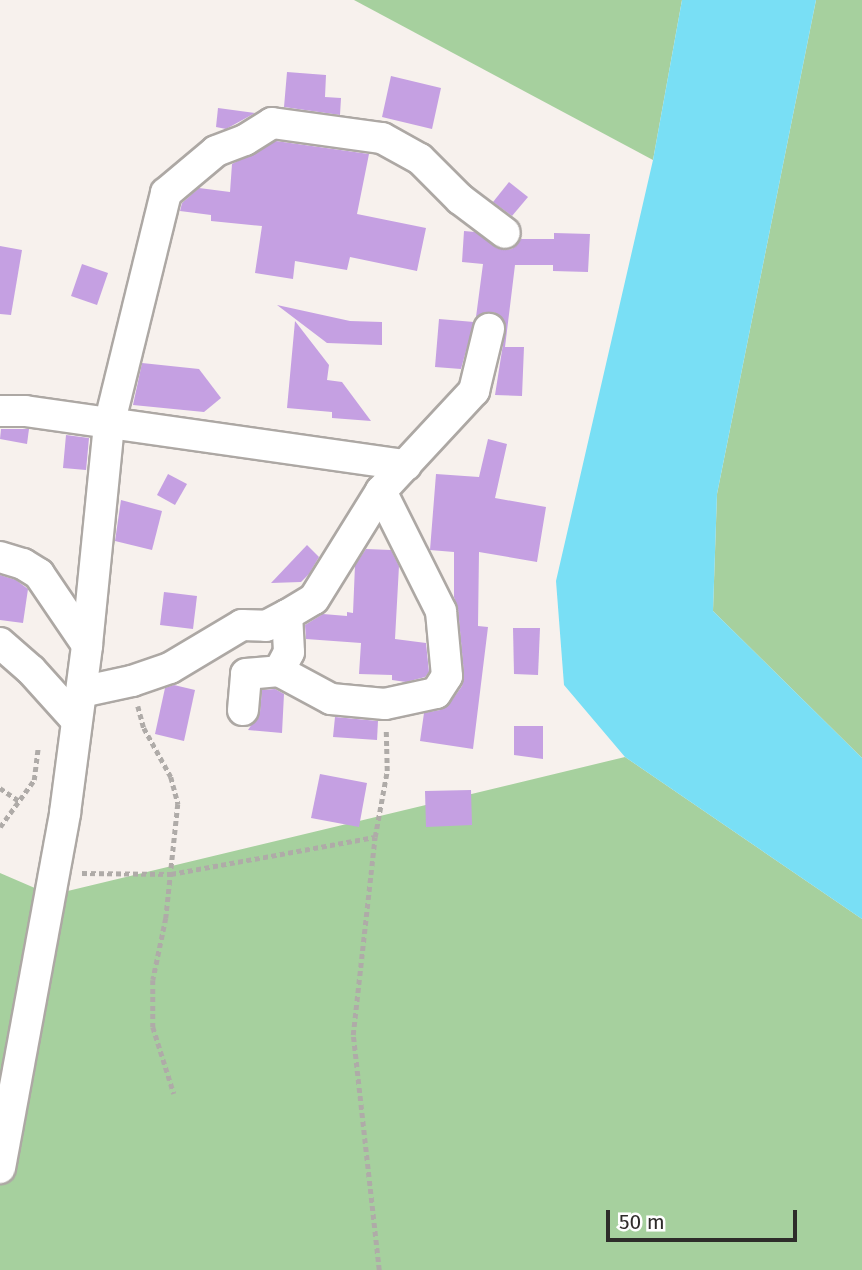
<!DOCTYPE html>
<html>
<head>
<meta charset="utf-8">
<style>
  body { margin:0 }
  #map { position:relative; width:862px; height:1270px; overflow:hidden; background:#f7f1ed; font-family:"Fira Sans",sans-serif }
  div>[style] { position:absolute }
  .green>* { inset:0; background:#a6d09e }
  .water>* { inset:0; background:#79dff5 }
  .building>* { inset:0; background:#c5a0e2 }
  .path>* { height:4.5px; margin-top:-2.25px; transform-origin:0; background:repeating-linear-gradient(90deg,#afaba8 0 5px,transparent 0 8.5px) }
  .roads { filter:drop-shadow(2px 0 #ada8a4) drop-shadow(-2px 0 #ada8a4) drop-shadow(0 2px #ada8a4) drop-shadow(0 -2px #ada8a4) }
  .minor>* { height:30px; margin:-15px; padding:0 15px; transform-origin:15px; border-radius:15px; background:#fff }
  span { translate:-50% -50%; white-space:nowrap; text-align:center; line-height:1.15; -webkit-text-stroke:7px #fff; paint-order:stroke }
  .scale { position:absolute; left:606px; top:1210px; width:191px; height:32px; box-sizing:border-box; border:4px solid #2e2c2a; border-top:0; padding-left:9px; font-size:21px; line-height:24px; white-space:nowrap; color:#2e2c2a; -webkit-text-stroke:5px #fff; paint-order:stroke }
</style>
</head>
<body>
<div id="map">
  <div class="green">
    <div style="clip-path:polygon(354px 0,682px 0,653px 160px)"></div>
    <div style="clip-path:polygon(816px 0,862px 0,862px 758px,713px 611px,717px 494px)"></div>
    <div style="clip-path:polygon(625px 757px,862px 919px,862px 1270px,0 1270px,0 873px,51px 895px)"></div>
  </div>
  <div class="water">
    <div style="clip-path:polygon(682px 0,816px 0,717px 494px,713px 611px,862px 758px,862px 919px,625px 757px,564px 685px,556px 581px,653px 160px)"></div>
  </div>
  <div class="building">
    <div style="clip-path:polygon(287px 72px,326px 75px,325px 97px,341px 98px,340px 115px,284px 107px)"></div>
    <div style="clip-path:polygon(391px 76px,441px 88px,432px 129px,382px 117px)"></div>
    <div style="clip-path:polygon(218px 108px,255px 113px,226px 129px,216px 127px)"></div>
    <div style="clip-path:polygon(276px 141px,369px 154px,357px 214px,426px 228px,417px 271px,350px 257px,347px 270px,295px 261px,293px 279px,255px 273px,262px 226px,211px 221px,211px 215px,180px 211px,182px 203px,199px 188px,230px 192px,232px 164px)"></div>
    <div style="clip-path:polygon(509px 182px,528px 197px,512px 216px,493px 202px)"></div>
    <div style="clip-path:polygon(464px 231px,475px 232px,504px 250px,512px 249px,521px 239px,554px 239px,554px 233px,590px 234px,588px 272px,553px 271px,553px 265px,515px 265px,505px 347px,524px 347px,522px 396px,495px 395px,506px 325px,494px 312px,485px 312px,476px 317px,483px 264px,462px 262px)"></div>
    <div style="clip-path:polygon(0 246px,22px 250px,11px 315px,0 314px)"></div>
    <div style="clip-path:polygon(82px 264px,108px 273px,97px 305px,71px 296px)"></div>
    <div style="clip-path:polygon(277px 305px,350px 321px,382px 322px,382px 345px,327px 343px)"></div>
    <div style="clip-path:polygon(439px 319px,474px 322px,461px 369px,435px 367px)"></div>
    <div style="clip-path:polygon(295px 321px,329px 365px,327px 380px,342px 382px,371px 421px,332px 418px,332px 412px,287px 408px)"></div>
    <div style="clip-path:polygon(142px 363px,199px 369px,221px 398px,204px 412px,133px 405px)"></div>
    <div style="clip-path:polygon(1px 429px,29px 429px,27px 444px,0 439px)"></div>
    <div style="clip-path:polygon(66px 435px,89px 438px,86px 470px,63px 468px)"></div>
    <div style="clip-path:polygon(488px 439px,507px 444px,495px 498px,546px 507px,537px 562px,479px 552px,478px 626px,488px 627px,473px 749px,420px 741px,424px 713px,440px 710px,450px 703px,462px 686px,464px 674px,458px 609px,454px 597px,454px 552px,430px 550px,436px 474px,479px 477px)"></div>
    <div style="clip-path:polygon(168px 474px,187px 484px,175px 505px,157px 495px)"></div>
    <div style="clip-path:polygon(121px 500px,162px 511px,152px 550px,115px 541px)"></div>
    <div style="clip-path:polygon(307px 545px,319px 557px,309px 574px,301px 582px,271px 583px)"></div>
    <div style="clip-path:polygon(366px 549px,391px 550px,399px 566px,395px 639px,426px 643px,429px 672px,425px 677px,406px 682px,392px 680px,392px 675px,359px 674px,361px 643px,306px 639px,305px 625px,323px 614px,347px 616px,347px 612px,353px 613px,355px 565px)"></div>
    <div style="clip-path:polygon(0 575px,16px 580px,28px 589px,23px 623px,0 620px)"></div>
    <div style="clip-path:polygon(164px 592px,197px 596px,193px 629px,160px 625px)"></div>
    <div style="clip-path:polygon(513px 628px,540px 628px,538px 675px,514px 674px)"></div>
    <div style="clip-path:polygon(174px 685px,195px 690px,184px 741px,155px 734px,165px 688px)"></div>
    <div style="clip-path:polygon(275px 689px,284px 694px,282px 733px,248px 730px,260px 712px,262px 690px)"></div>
    <div style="clip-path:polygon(335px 717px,378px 721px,377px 740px,333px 737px)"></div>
    <div style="clip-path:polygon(514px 726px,543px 726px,543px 759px,514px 755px)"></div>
    <div style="clip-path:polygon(320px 774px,367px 783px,359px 827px,311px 818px)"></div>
    <div style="clip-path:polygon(471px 790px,472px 825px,426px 827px,425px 791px)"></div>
  </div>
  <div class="path">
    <div style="left:138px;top:706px;width:23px;rotate:75deg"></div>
    <div style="left:144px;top:728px;width:56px;rotate:61.1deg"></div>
    <div style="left:171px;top:777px;width:28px;rotate:75deg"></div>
    <div style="left:178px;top:804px;width:115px;rotate:96deg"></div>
    <div style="left:166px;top:918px;width:63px;rotate:101.8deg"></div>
    <div style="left:153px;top:980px;width:47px;rotate:90deg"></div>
    <div style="left:153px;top:1027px;width:70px;rotate:72.6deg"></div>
    <div style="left:0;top:788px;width:23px;rotate:34deg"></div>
    <div style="left:0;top:827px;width:58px;rotate:-54.1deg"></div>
    <div style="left:34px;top:780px;width:33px;rotate:-83deg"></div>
    <div style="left:82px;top:873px;width:89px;rotate:0.6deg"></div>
    <div style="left:171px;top:874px;width:207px;rotate:-10.3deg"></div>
    <div style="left:379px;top:1270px;width:236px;rotate:-96.3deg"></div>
    <div style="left:353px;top:1035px;width:199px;rotate:-83.7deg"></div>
    <div style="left:375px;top:837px;width:67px;rotate:-79.7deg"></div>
    <div style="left:387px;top:771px;width:42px;rotate:-91.4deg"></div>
  </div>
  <div class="roads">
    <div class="minor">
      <div style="left:0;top:411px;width:25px"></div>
      <div style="left:25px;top:411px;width:385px;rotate:8.1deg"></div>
      <div style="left:0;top:557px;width:24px;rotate:17deg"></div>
      <div style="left:23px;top:564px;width:19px;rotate:32deg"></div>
      <div style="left:39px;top:574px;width:86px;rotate:55.9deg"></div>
      <div style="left:0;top:643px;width:41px;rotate:41.1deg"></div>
      <div style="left:31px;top:670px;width:67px;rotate:48deg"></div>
      <div style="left:279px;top:671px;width:21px;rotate:-62deg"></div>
      <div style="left:289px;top:652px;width:37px;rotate:-93deg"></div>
      <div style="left:287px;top:615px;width:31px;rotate:-31deg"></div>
      <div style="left:314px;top:599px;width:127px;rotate:-58.2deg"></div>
      <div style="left:381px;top:491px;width:137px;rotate:-47.1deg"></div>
      <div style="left:474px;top:391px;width:64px;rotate:-76.4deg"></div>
      <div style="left:81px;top:692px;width:52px;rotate:-12.2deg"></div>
      <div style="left:132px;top:681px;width:40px;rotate:-18.9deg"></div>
      <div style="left:170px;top:668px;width:84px;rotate:-30.8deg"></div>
      <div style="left:242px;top:625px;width:24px;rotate:2deg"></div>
      <div style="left:266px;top:626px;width:24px;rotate:-28deg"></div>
      <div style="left:243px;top:710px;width:36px;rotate:-85deg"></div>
      <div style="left:246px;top:674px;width:33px;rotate:-5deg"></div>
      <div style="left:279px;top:671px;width:59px;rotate:28.3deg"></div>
      <div style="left:331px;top:699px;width:54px;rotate:5.3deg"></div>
      <div style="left:385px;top:704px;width:52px;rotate:-12.2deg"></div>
      <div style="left:436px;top:693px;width:20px;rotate:-57deg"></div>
      <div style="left:447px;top:676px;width:65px;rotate:-95.3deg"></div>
      <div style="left:441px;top:611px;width:134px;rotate:-116.6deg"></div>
      <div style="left:0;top:1168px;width:361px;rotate:-79.6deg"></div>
      <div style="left:65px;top:813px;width:169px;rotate:-82.5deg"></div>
      <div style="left:87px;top:645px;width:221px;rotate:-84.3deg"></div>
      <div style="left:109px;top:425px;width:239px;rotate:-76.2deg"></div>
      <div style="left:166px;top:193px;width:65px;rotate:-40deg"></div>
      <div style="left:216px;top:151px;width:31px;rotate:-21deg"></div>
      <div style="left:245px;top:140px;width:32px;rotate:-32deg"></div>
      <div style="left:272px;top:123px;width:111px;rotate:7.8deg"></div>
      <div style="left:382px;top:138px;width:43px;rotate:28.9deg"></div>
      <div style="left:420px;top:159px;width:57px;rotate:45deg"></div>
      <div style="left:460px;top:199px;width:56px;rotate:37.1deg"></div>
    </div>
  </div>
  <div class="scale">50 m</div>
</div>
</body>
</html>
